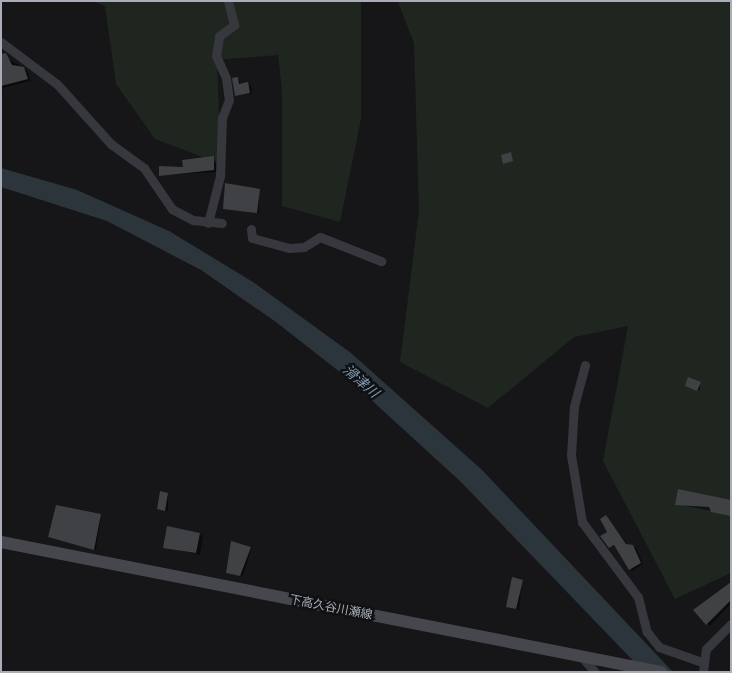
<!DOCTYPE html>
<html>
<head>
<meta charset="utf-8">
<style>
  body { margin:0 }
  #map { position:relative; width:732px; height:673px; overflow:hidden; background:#161618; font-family:"Noto Sans","Noto Sans JP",sans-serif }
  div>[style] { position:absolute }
  .green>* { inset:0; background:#1e261f }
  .water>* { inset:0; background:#2c353c }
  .shadow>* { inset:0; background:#0007 }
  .building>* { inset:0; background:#404145 }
  .minor>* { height:9px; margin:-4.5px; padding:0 4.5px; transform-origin:4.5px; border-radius:4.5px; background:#37383d }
  .secondary>* { height:12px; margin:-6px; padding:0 6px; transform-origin:6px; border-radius:6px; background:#45474d }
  span { translate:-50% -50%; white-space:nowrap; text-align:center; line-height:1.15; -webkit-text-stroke:5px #111113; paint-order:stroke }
  .street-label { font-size:12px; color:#a8adb8 }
  .water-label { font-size:14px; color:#7f9bb3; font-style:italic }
  .frame { position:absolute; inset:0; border:2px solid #a8adb8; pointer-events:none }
</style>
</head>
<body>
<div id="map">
  <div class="green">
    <div style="clip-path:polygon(93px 1px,361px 1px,361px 119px,340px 222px,282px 206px,282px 91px,278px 55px,217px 60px,221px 164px,155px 139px,116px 84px,105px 6px)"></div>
    <div style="clip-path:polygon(731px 1px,731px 573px,675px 599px,603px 461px,628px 326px,574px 337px,488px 408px,400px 362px,419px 211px,414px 43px,398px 2px)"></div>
  </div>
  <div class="water">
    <div style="clip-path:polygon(1px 168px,77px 190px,169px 231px,253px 282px,351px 353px,482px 470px,673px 672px,644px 672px,460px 481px,345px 376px,276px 322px,201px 270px,107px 221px,1px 187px)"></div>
  </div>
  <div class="shadow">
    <div style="clip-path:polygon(3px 56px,27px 70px,31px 81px,3px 88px,1px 97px)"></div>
    <div style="clip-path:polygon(238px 78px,241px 85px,251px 85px,252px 94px,236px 95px)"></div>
    <div style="clip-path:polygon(214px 157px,218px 172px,160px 175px,185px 168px,184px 161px)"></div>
    <div style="clip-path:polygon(259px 190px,259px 213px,224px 208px)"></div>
    <div style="clip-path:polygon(700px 383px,700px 391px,689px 387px)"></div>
    <div style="clip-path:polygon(168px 494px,168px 511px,161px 510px,159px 509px)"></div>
    <div style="clip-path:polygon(731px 497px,731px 515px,677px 504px,729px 500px)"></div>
    <div style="clip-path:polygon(101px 516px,96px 550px,52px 538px)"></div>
    <div style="clip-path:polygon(606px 517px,628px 545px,636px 548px,643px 564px,632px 571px,616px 546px,610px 547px)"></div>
    <div style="clip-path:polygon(199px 534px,203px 536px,200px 555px,164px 547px)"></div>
    <div style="clip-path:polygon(232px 543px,252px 547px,243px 576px,230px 574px)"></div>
    <div style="clip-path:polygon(522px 581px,519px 610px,510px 608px)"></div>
    <div style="clip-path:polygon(731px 586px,731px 603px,710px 626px,695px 610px)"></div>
  </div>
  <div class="building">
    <div style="clip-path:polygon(6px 53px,12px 65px,24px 67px,28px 79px,1px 86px,1px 54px)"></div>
    <div style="clip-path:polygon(238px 77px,239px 84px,248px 82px,250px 93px,235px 96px,232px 78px)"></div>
    <div style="clip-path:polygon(511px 152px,513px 161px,503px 164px,501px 155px)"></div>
    <div style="clip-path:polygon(214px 156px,214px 170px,159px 176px,159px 166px,183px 167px,182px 160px)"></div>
    <div style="clip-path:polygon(225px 183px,260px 189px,257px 213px,223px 209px)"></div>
    <div style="clip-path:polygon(688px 377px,701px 382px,697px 391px,685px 386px)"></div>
    <div style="clip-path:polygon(678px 489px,731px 500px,731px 516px,711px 512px,709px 507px,675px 505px)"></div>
    <div style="clip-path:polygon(160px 491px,168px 493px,165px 511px,157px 509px)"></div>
    <div style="clip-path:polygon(56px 505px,101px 514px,94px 550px,48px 537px)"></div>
    <div style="clip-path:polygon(606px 515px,626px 544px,633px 545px,641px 563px,629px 570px,614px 545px,609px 548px,600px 536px,607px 532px,600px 519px)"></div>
    <div style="clip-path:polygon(167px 526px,200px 533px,196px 553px,163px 548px)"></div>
    <div style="clip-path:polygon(231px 541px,251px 547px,240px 576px,226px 573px)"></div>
    <div style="clip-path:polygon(512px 577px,523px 580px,516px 609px,506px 607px)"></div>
    <div style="clip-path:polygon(731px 582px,731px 600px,706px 625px,693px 610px)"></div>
  </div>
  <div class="minor">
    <div style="left:1px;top:42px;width:70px;rotate:36.9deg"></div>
    <div style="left:57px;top:84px;width:81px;rotate:48deg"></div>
    <div style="left:111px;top:144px;width:41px;rotate:36deg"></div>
    <div style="left:144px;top:168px;width:50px;rotate:55.7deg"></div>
    <div style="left:172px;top:209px;width:24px;rotate:28deg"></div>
    <div style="left:193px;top:220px;width:29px;rotate:6deg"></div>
    <div style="left:208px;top:223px;width:49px;rotate:-75.7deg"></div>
    <div style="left:220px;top:176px;width:58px;rotate:-88deg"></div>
    <div style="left:222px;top:118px;width:19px;rotate:-69deg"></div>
    <div style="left:229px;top:100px;width:22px;rotate:-98deg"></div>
    <div style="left:226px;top:78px;width:24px;rotate:-114deg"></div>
    <div style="left:216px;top:56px;width:20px;rotate:-81deg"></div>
    <div style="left:219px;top:36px;width:19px;rotate:-36deg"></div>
    <div style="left:234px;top:25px;width:25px;rotate:-104deg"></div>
    <div style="left:251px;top:229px;width:9px;rotate:84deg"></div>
    <div style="left:252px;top:238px;width:38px;rotate:15deg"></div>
    <div style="left:289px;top:248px;width:15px;rotate:-4deg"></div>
    <div style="left:304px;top:247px;width:19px;rotate:-32deg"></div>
    <div style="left:320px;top:237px;width:66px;rotate:21.5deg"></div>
    <div style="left:585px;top:365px;width:42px;rotate:105deg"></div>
    <div style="left:574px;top:406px;width:49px;rotate:93.5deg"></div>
    <div style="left:571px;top:455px;width:68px;rotate:80.7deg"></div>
    <div style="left:582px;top:522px;width:94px;rotate:53.3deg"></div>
    <div style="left:638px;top:597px;width:36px;rotate:76deg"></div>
    <div style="left:647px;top:632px;width:19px;rotate:51deg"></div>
    <div style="left:659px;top:647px;width:46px;rotate:19.2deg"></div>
    <div style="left:581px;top:656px;width:21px;rotate:49deg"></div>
    <div style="left:703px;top:672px;width:23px;rotate:-83deg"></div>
    <div style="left:706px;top:649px;width:35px;rotate:-45deg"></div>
  </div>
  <div class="secondary">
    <div style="left:1px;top:542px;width:673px;rotate:11.14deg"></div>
  </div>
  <div class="street-label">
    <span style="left:331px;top:607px;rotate:11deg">下高久谷川瀬線</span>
  </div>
  <div class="water-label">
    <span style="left:361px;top:381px;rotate:41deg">滑津川</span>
  </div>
  <div class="frame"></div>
</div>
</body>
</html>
